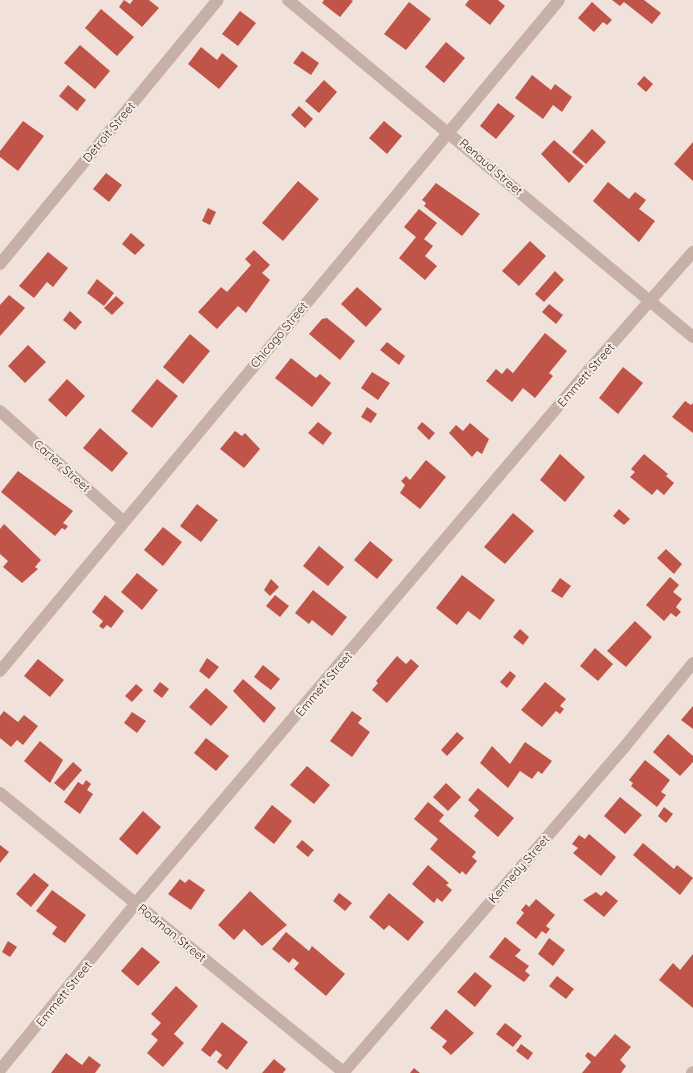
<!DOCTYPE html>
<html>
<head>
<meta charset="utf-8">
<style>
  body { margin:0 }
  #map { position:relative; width:693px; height:1073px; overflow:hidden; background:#f0e2da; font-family:Quicksand,sans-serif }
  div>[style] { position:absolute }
  .building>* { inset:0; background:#c05448 }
  .minor>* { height:12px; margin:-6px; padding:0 6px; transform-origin:6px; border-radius:6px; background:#c7b1a7 }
  .tertiary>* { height:12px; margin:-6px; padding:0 6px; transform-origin:6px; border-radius:6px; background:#c7b1a7 }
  span { translate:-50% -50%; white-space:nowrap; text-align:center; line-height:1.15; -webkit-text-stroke:4px #f8ede6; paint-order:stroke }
  .street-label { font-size:12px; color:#342927 }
</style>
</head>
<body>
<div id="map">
  <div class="building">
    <div style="clip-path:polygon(124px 0,130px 4px,133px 0,149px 0,159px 8px,142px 27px,119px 7px)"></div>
    <div style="clip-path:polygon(324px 0,351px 0,353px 1px,340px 17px,322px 3px)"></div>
    <div style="clip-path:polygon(469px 0,498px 0,505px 6px,490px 25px,465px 5px)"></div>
    <div style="clip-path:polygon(612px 0,644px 0,661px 13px,652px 24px,624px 2px,620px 6px)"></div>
    <div style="clip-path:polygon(409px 2px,431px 19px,406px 50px,384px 34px)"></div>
    <div style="clip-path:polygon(592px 2px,612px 20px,607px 25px,603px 22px,594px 32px,578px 18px)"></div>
    <div style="clip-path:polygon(101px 9px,134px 37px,117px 56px,85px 28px)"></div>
    <div style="clip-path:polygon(240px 11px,256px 23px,238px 46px,222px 34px)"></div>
    <div style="clip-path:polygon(446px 42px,465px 58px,444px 83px,425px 67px)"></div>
    <div style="clip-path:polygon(80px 45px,110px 71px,95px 89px,64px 63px)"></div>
    <div style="clip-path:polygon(201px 47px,217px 60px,222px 53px,238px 66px,219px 89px,188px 64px)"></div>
    <div style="clip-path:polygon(302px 51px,319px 63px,311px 75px,293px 63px)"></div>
    <div style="clip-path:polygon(532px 75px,551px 90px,555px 84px,572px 97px,562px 112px,553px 105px,543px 119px,515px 98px)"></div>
    <div style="clip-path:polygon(644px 76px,653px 84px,646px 92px,637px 84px)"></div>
    <div style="clip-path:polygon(324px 80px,337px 92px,319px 113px,305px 101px)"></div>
    <div style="clip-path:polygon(68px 85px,86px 100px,77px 111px,59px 96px)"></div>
    <div style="clip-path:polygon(498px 103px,515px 116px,496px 139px,480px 126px)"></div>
    <div style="clip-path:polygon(299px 106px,313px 119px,305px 128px,291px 115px)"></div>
    <div style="clip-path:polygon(23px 121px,44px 136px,18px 171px,0 157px,0 151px)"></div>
    <div style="clip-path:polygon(384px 121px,402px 136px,387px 154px,369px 138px)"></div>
    <div style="clip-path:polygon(592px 129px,606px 142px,586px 164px,572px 152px)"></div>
    <div style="clip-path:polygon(554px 140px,584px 166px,569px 183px,541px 154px)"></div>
    <div style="clip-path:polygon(693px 142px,693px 181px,674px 164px)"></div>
    <div style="clip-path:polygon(106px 173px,122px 185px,109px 202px,93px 189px)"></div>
    <div style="clip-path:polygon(298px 181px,319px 199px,283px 241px,262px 223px)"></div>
    <div style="clip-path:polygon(608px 182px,629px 199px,635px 192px,646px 200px,639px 209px,655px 221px,639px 242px,593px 201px)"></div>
    <div style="clip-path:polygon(436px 183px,480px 214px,462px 236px,424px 206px,426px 203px,422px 200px)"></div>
    <div style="clip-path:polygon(208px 208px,216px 212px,210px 225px,202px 221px)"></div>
    <div style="clip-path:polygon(419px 209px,437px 223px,424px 239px,433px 246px,425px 256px,437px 266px,425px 280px,399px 258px,416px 237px,404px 227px)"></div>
    <div style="clip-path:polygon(131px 233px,145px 245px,135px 255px,122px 244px)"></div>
    <div style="clip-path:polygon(530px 241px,546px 256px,519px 286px,502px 271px)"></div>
    <div style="clip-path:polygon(254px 250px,270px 265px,262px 273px,270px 280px,246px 313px,238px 306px,217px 329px,198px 312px,221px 287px,227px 292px,251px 265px,245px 259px)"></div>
    <div style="clip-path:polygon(48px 252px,68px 268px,53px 287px,47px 282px,34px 298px,19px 286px)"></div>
    <div style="clip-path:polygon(555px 271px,564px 280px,544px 302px,535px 294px)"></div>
    <div style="clip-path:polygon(97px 279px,114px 293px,104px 306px,87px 293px)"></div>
    <div style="clip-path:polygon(357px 287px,382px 309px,366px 327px,341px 304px)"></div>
    <div style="clip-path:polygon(9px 295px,25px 308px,0 336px,0 305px)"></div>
    <div style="clip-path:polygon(116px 296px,124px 303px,112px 315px,104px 308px)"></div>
    <div style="clip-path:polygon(549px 304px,563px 315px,556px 324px,542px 312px)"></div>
    <div style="clip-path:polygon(70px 311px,82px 322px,75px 330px,63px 320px)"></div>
    <div style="clip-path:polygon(327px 318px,355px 341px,340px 360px,309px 334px,322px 319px)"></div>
    <div style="clip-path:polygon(545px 333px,567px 351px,549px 373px,553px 376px,535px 398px,523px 388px,512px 402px,486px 381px,496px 369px,502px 374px,507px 368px,513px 373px)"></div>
    <div style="clip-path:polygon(190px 334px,210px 351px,183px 384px,163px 367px)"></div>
    <div style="clip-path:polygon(387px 342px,405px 356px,399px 365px,380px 350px)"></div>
    <div style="clip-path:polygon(28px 345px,46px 362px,25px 383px,8px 366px)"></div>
    <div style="clip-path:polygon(291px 358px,316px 378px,320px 374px,331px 383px,312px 407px,275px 378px)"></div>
    <div style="clip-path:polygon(623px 367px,643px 383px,618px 414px,599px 398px)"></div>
    <div style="clip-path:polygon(372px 372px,390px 383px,378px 400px,361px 388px)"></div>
    <div style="clip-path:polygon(67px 379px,85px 396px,66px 417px,48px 400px)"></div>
    <div style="clip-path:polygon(157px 379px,178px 396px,152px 428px,131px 411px)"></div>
    <div style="clip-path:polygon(685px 401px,691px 405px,693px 403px,693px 433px,672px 417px)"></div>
    <div style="clip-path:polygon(367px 407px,377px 414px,371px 423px,361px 417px)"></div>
    <div style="clip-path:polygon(318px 422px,332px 433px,323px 445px,308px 433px)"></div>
    <div style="clip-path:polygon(422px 422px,435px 433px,429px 440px,417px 428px)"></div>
    <div style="clip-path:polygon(470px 423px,489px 439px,482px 454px,477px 451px,472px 457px,449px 433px,456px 425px,463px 431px)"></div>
    <div style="clip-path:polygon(100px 428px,128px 453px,112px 472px,83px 448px)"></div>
    <div style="clip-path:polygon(235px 431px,242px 436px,245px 433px,260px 449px,244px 468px,220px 449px)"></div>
    <div style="clip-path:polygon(560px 454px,585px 477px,565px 502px,540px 480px)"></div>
    <div style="clip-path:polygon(644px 454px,668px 474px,666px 476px,674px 483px,664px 495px,657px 489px,652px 495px,630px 477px,635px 472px,631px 469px)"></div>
    <div style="clip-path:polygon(426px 460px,446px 477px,420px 509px,400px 493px,405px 485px,401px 481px,406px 476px,410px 480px)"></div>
    <div style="clip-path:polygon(18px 471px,73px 511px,63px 523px,68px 526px,65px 530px,62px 528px,55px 536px,1px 492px)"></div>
    <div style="clip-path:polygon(197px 504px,218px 520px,201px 542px,180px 526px)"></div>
    <div style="clip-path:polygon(619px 509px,630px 519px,624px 525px,613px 516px)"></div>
    <div style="clip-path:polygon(513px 513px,534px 531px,505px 564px,484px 547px)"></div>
    <div style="clip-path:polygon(4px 524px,41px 560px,35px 567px,38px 569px,22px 583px,3px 567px,8px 561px,0 554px,0 529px)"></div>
    <div style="clip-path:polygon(163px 527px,182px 542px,163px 566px,144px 550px)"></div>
    <div style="clip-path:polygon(370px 541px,393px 560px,377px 579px,354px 560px)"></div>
    <div style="clip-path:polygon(319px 546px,344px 567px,328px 586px,303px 566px)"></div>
    <div style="clip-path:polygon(666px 549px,682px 564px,674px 574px,657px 558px)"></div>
    <div style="clip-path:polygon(137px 573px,158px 590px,142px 610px,121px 592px)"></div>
    <div style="clip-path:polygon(462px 575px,495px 600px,480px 620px,468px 611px,457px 625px,436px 608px)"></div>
    <div style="clip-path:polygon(670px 577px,679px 585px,673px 592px,682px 599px,676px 607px,681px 612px,676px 617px,671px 613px,664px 621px,646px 605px)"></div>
    <div style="clip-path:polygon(560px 578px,571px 586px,562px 598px,551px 591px)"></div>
    <div style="clip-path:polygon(271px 579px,279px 587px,270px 596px,264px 590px)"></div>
    <div style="clip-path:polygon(313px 590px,347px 617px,332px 636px,312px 620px,309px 624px,295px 613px)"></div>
    <div style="clip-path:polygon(105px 595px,124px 611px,111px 628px,107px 625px,103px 629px,99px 626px,103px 621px,92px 612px)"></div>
    <div style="clip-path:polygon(275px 595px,289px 606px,280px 617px,266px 606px)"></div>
    <div style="clip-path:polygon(635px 621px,652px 637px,626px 667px,607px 651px)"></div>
    <div style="clip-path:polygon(520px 629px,529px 637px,523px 645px,513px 637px)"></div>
    <div style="clip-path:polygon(595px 648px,613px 664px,598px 681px,580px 666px)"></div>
    <div style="clip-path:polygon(397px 656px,406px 664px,411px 659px,419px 666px,387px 703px,372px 690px,378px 683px,376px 681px)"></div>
    <div style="clip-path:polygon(207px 658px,219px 667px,209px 679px,199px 671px)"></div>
    <div style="clip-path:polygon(38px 659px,64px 680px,50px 697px,24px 676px)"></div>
    <div style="clip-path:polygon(263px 665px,280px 679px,271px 690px,254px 677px)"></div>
    <div style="clip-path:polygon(510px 671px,516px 676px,507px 688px,500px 682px)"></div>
    <div style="clip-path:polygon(243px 679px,276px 708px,264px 723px,233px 691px)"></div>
    <div style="clip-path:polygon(160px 682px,169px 689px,162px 698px,153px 691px)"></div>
    <div style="clip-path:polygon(545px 682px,566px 699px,560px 706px,564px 709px,560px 714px,556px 711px,542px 727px,521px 710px)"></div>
    <div style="clip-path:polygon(136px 684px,143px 690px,132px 702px,125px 696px)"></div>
    <div style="clip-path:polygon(206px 688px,228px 707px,211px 726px,189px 707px)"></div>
    <div style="clip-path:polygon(693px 706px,693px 729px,681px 720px)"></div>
    <div style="clip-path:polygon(4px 711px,18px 722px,24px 715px,38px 726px,23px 745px,17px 740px,11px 747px,0 738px,0 716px)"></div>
    <div style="clip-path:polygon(352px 711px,362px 718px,358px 723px,370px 732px,352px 757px,330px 741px)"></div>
    <div style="clip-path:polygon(132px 712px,146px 721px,137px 733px,124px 723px)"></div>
    <div style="clip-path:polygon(457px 732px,464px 738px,447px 756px,441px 750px)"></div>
    <div style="clip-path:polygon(668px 734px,693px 756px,693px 762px,680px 776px,653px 752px)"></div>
    <div style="clip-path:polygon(206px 738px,229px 756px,216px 771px,194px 753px)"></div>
    <div style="clip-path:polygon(40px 741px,63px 760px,50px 783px,24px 761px)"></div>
    <div style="clip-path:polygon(525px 742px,552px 761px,542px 774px,538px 771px,532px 779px,520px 771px,508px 788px,480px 763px,492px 746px,510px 764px)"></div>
    <div style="clip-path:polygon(645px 760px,670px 780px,661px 792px,666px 795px,657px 807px,631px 786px,633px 783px,629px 780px)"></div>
    <div style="clip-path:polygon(73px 762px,82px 770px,64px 791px,54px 783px)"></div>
    <div style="clip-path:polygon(307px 766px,330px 785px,314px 804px,290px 785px)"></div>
    <div style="clip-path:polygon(86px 780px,91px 784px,87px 790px,93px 794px,80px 814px,64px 802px,78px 782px,83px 785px)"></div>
    <div style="clip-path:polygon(446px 783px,461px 797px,448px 811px,433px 797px)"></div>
    <div style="clip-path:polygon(478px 788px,514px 818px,498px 837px,474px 816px,479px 810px,468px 800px)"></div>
    <div style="clip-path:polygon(620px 797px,642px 815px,625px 834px,604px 816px)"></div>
    <div style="clip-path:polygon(428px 802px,444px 815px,439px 821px,476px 852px,472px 857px,477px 861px,466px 875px,462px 871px,460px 874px,430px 849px,438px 839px,414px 819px)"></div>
    <div style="clip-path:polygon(272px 805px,292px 821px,274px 844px,254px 828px)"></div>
    <div style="clip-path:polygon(664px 807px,673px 814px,666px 823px,658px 816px)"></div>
    <div style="clip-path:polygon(143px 811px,161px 827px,137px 855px,119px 839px)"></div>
    <div style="clip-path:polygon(589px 834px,616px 857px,601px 876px,573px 853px,578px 848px,572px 844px,579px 835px,585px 839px)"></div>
    <div style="clip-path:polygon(302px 840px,314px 850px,308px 857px,296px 847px)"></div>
    <div style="clip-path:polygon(643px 843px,674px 869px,677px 865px,693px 878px,680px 895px,633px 855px)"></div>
    <div style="clip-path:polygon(0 845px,9px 852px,0 863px)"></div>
    <div style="clip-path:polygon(428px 865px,449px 883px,446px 885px,452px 890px,442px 902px,437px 898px,434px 903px,412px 884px)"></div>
    <div style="clip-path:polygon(34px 873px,49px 885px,31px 907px,16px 894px)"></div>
    <div style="clip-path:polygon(180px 879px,185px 883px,189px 879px,205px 890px,191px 910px,168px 894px)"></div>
    <div style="clip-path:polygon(52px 890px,86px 915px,65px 943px,52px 934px,57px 927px,36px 911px)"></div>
    <div style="clip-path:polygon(250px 891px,287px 925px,262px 946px,244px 929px,234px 940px,218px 925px)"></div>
    <div style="clip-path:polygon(606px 891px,618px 901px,604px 917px,583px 900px,596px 892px,601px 896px)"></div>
    <div style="clip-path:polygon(339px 893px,352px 903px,345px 911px,333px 901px)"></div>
    <div style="clip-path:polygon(389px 893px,424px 922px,408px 941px,389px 925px,384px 930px,369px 917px)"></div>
    <div style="clip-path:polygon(536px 899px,555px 915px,546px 926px,550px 929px,546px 934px,542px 931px,536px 939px,516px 923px,524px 913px,521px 910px,526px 904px,529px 907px)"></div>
    <div style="clip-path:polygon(286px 932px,309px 951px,312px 946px,345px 974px,326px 996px,294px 969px,299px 963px,293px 958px,289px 963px,272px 949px)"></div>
    <div style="clip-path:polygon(505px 937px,521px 950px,515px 956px,529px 966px,525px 971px,530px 975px,524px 982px,489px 957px)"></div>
    <div style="clip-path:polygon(549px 938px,565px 950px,553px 966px,538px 954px)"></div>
    <div style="clip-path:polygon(8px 941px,17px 947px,10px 957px,2px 952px)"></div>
    <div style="clip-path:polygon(142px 947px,160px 962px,138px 986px,121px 971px)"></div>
    <div style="clip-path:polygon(693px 954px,693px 1008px,659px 980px,673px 963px,680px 970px)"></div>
    <div style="clip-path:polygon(475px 972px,492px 986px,475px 1007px,457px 992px)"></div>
    <div style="clip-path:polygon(557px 976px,574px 989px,566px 999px,549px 986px)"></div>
    <div style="clip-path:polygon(176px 986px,198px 1006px,174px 1034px,184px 1043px,163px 1067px,147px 1053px,158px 1040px,151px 1034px,161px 1023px,151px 1014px)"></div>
    <div style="clip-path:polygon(446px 1009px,474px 1033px,451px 1055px,442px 1047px,447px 1041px,430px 1028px)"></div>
    <div style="clip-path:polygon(222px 1022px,248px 1042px,227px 1070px,217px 1062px,222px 1055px,216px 1050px,210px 1057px,201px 1050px)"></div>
    <div style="clip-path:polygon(505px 1023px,522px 1036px,513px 1047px,496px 1034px)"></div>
    <div style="clip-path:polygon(615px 1034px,631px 1047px,620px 1060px,626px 1066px,621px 1073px,582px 1073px,591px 1062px,585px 1056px,588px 1052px,595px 1057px)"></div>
    <div style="clip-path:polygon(521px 1044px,533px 1053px,528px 1060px,516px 1051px)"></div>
    <div style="clip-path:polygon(66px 1053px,82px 1065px,89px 1056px,101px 1065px,95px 1073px,51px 1073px)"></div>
    <div style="clip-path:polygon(274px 1059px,286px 1069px,283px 1073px,262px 1073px)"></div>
    <div style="clip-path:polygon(414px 1068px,420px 1073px,410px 1073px)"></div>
  </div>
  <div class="minor">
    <div style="left:288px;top:0;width:527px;rotate:39.76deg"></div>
    <div style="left:0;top:264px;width:342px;rotate:-50.5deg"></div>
    <div style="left:0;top:411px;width:166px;rotate:41.8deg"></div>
    <div style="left:0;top:671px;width:873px;rotate:-50.2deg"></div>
    <div style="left:0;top:1070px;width:215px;rotate:-50.8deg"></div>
    <div style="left:136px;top:903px;width:698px;rotate:-49.65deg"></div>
    <div style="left:588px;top:371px;width:159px;rotate:-48.6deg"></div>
    <div style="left:343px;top:1073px;width:433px;rotate:-49.2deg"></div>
    <div style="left:626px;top:745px;width:106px;rotate:-50.7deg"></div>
    <div style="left:692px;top:1073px;width:1px;rotate:-45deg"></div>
  </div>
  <div class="tertiary">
    <div style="left:0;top:793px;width:444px;rotate:39.1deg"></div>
  </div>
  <div class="street-label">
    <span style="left:109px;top:132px;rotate:-50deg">Detroit Street</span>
    <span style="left:491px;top:167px;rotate:41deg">Renaud Street</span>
    <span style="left:279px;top:335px;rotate:-50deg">Chicago Street</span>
    <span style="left:586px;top:375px;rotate:-49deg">Emmett Street</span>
    <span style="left:62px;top:466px;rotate:42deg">Carter Street</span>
    <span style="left:324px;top:684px;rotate:-50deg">Emmett Street</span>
    <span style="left:519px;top:869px;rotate:-49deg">Kennedy Street</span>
    <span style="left:172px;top:933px;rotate:39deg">Rodman Street</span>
    <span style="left:64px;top:994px;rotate:-51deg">Emmett Street</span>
  </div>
</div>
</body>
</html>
